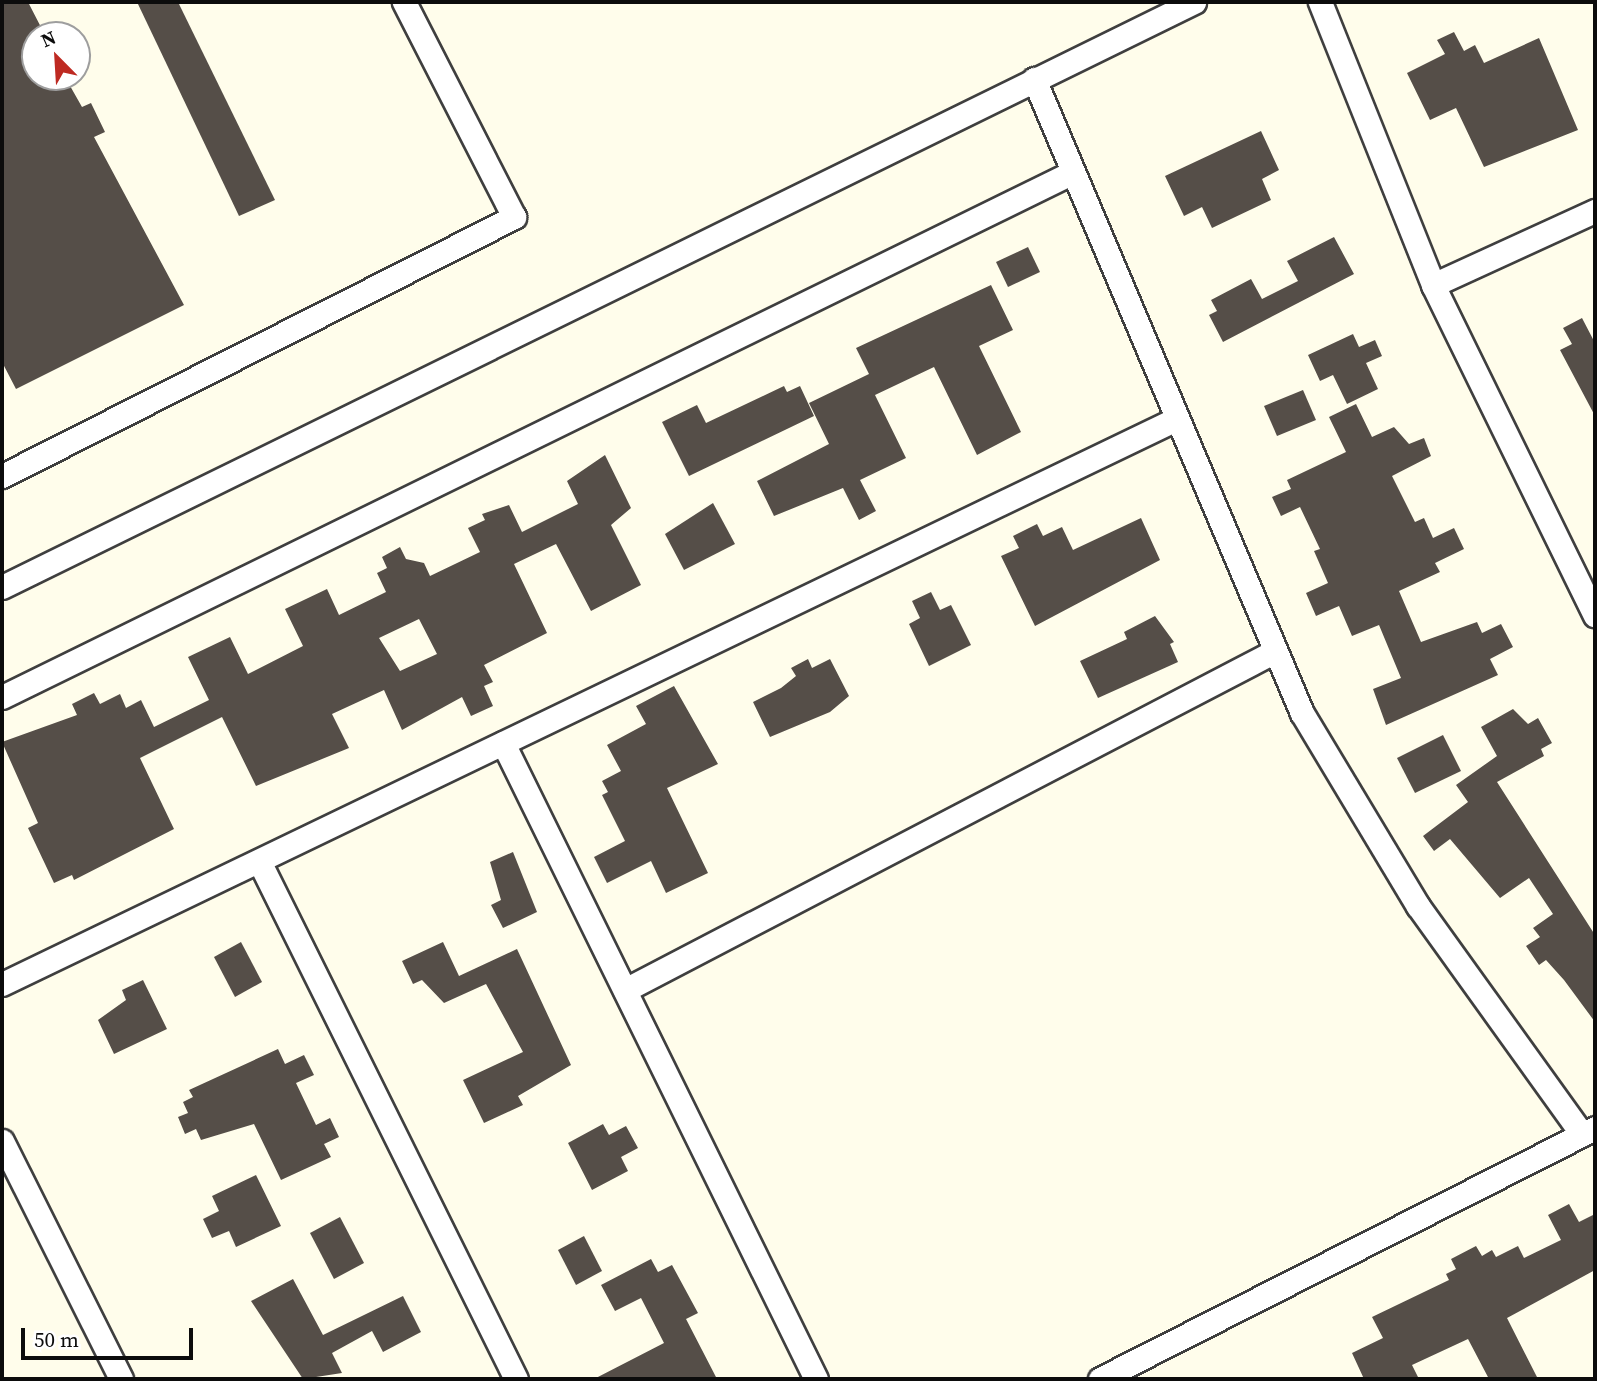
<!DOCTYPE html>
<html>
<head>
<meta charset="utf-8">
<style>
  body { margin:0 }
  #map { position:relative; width:1597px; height:1381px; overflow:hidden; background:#fffdeb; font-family:"Source Serif 4",serif }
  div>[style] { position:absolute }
  .building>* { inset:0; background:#554e48 }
  .roads { filter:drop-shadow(2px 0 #3f3f3f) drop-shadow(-2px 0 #3f3f3f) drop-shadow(0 2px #3f3f3f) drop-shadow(0 -2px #3f3f3f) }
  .minor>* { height:23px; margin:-11.5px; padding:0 11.5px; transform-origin:11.5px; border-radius:11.5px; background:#fff }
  span { translate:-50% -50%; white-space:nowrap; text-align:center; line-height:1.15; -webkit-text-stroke:7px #fff; paint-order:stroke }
  .frame { position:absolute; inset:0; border:4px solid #0c0c0c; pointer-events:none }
  .north { position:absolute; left:21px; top:21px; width:70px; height:70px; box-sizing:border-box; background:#fff; border:2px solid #9e9e9e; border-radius:50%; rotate:336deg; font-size:19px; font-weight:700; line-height:28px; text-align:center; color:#0c0c0c }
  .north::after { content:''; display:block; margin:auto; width:24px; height:32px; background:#be2a22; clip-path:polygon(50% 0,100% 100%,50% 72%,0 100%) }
  .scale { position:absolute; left:21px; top:1328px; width:172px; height:32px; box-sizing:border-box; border:4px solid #0c0c0c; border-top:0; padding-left:9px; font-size:21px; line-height:24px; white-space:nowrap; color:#0c0c0c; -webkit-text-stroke:5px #fff; paint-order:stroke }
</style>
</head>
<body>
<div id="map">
  <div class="building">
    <div style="clip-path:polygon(2px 2px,28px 2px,45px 35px,35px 35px,35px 77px,65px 77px,82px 107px,91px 103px,105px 132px,94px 137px,184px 305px,16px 389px,2px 362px)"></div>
    <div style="clip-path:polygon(137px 2px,178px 2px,275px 200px,239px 216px)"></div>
    <div style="clip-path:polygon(1454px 32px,1464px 51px,1475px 45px,1484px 63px,1539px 38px,1578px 130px,1484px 167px,1456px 108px,1430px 120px,1407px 73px,1445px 54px,1437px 40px)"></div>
    <div style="clip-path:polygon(1261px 131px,1279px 170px,1262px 179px,1271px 200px,1212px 228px,1202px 207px,1184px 216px,1165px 176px)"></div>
    <div style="clip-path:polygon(1334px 237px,1354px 274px,1223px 342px,1209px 315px,1217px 311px,1211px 300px,1251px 279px,1262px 299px,1298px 281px,1287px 261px)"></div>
    <div style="clip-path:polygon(1028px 247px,1040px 272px,1008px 287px,996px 262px)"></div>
    <div style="clip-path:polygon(991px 285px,1013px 330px,979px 346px,1021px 432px,977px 455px,934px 367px,875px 395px,906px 458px,860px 480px,876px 511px,859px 520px,843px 488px,774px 516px,757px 481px,829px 444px,809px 403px,869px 374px,856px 348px)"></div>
    <div style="clip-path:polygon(1582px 318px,1595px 343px,1595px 416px,1560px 350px,1572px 344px,1563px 328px)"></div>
    <div style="clip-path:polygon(1353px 334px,1359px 347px,1375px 340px,1382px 356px,1366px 363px,1378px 389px,1347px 404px,1333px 375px,1320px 381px,1308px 355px)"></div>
    <div style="clip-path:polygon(784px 386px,787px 392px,800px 386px,814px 416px,689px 476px,662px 422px,697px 405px,706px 423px)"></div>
    <div style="clip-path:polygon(1303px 390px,1316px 420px,1277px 436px,1264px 406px)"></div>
    <div style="clip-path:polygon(1356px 404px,1372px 437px,1394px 427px,1409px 444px,1424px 438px,1431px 456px,1392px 476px,1415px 522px,1424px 518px,1433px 538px,1454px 528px,1464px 549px,1435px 563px,1440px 572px,1399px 591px,1421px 642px,1477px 622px,1482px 633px,1501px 624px,1513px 647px,1490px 659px,1498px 675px,1386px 725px,1373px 689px,1401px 678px,1379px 625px,1352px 636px,1339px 606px,1316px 616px,1306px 593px,1328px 583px,1314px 551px,1320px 549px,1300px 507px,1281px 516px,1272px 497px,1291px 489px,1287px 480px,1346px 452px,1329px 417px)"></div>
    <div style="clip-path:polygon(evenodd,605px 455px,631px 508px,611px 525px,641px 585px,591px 611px,556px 544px,514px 564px,547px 633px,484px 665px,493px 682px,484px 686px,493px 706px,471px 716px,462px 697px,402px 730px,384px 690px,332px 714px,349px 748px,256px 786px,222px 717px,140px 758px,174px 829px,74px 880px,72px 875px,54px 883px,28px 828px,38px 823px,2px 742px,77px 715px,72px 704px,94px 693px,100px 704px,120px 694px,126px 708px,141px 700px,154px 727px,209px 700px,188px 657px,230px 637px,248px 674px,303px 646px,285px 609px,327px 589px,339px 615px,386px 592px,377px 573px,387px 568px,382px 557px,400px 547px,406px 559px,424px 563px,430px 576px,480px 552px,468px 528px,485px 520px,482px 514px,509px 505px,522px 532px,578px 504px,567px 481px,605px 455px,419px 619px,437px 654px,400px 671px,379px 638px,419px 619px)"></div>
    <div style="clip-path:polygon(713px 503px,735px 544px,684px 570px,665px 534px)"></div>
    <div style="clip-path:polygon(1141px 518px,1160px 560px,1035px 626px,1001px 556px,1019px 548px,1013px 536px,1037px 524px,1043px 536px,1062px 527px,1073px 550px)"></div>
    <div style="clip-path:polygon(931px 592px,940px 610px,951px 605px,971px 645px,929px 666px,909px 624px,920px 618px,912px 601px)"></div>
    <div style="clip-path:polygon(1155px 616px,1174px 642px,1170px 644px,1178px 662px,1098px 698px,1080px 661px,1127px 639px,1124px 632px)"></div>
    <div style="clip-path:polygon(808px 659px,812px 668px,830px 659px,849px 696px,830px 712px,770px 737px,753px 702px,781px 688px,796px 676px,791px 668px)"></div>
    <div style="clip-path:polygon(674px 686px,718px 764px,667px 788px,708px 873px,666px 893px,651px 861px,607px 883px,594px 857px,625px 841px,602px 795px,608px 792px,602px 781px,621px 771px,607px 745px,646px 724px,636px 706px)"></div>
    <div style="clip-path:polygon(1513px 709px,1528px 724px,1538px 718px,1552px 743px,1541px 749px,1544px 756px,1497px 782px,1595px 935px,1595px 1022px,1564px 980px,1546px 960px,1539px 965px,1526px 946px,1540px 937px,1533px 928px,1553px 914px,1529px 878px,1500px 898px,1450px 839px,1434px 851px,1423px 836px,1468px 802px,1456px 785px,1497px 756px,1481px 727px)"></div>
    <div style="clip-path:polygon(1443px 735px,1461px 771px,1415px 793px,1397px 758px)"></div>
    <div style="clip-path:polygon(513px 852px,537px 912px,503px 928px,491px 905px,501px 900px,490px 862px)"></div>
    <div style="clip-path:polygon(241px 942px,262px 982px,235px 997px,214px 957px)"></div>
    <div style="clip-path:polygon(443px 942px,459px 976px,517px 949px,571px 1065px,518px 1096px,523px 1105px,484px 1123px,463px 1080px,523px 1052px,486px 984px,444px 1003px,422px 980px,413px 984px,402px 961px)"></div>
    <div style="clip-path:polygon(143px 980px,167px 1029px,114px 1054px,98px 1020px,126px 1000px,122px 990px)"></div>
    <div style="clip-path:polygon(278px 1049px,285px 1064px,304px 1055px,314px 1075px,296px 1083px,316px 1125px,330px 1118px,339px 1137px,324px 1144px,331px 1157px,281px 1180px,254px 1124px,201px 1140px,196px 1129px,185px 1134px,178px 1117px,188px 1113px,183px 1102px,193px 1097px,189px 1090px)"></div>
    <div style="clip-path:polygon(603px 1124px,609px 1135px,626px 1126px,638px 1148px,621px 1157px,628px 1171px,592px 1190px,568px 1143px)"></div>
    <div style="clip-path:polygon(256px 1175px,281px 1226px,236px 1247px,229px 1231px,212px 1238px,203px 1219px,219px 1211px,212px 1196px)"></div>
    <div style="clip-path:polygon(1569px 1204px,1579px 1222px,1595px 1214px,1595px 1270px,1507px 1318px,1538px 1379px,1489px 1379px,1468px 1339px,1412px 1365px,1419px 1379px,1364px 1379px,1352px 1353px,1383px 1338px,1372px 1317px,1449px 1280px,1446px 1274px,1456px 1269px,1451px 1259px,1476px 1246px,1482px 1256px,1492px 1250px,1496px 1257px,1518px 1246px,1524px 1258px,1561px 1240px,1548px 1215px)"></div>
    <div style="clip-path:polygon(340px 1217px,364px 1263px,334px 1279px,310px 1233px)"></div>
    <div style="clip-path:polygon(584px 1236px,602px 1271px,576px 1285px,558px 1250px)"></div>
    <div style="clip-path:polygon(651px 1259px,658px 1272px,672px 1265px,698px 1313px,686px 1319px,717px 1379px,594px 1379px,664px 1343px,641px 1298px,615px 1311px,601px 1285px)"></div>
    <div style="clip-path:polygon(293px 1279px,323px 1335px,403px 1296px,421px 1332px,383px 1352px,372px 1331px,332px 1353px,342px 1373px,303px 1379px,251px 1301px)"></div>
  </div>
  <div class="roads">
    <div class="minor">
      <div style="left:1320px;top:2px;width:305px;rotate:68.2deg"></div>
      <div style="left:1433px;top:285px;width:368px;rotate:63.9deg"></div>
      <div style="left:1034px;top:79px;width:688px;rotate:67.09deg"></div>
      <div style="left:1302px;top:713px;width:225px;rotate:59deg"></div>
      <div style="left:1418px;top:906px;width:281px;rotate:54.3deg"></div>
      <div style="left:1433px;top:285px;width:178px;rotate:-24.6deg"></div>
      <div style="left:2px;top:476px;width:574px;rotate:-26.83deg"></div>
      <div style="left:514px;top:217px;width:242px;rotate:-117.1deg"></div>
      <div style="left:2px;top:587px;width:1328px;rotate:-26.14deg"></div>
      <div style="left:2px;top:697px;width:1188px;rotate:-26.11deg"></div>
      <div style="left:503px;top:743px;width:709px;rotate:63.8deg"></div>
      <div style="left:259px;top:861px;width:578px;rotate:63.61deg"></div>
      <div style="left:2px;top:984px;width:1301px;rotate:-25.7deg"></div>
      <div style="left:625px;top:990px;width:733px;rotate:-27.54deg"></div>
      <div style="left:2px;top:1141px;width:266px;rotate:63.4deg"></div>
      <div style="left:1100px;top:1379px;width:555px;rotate:-26.89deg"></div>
    </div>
  </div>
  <div class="frame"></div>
  <div class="north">N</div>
  <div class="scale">50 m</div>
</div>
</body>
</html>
